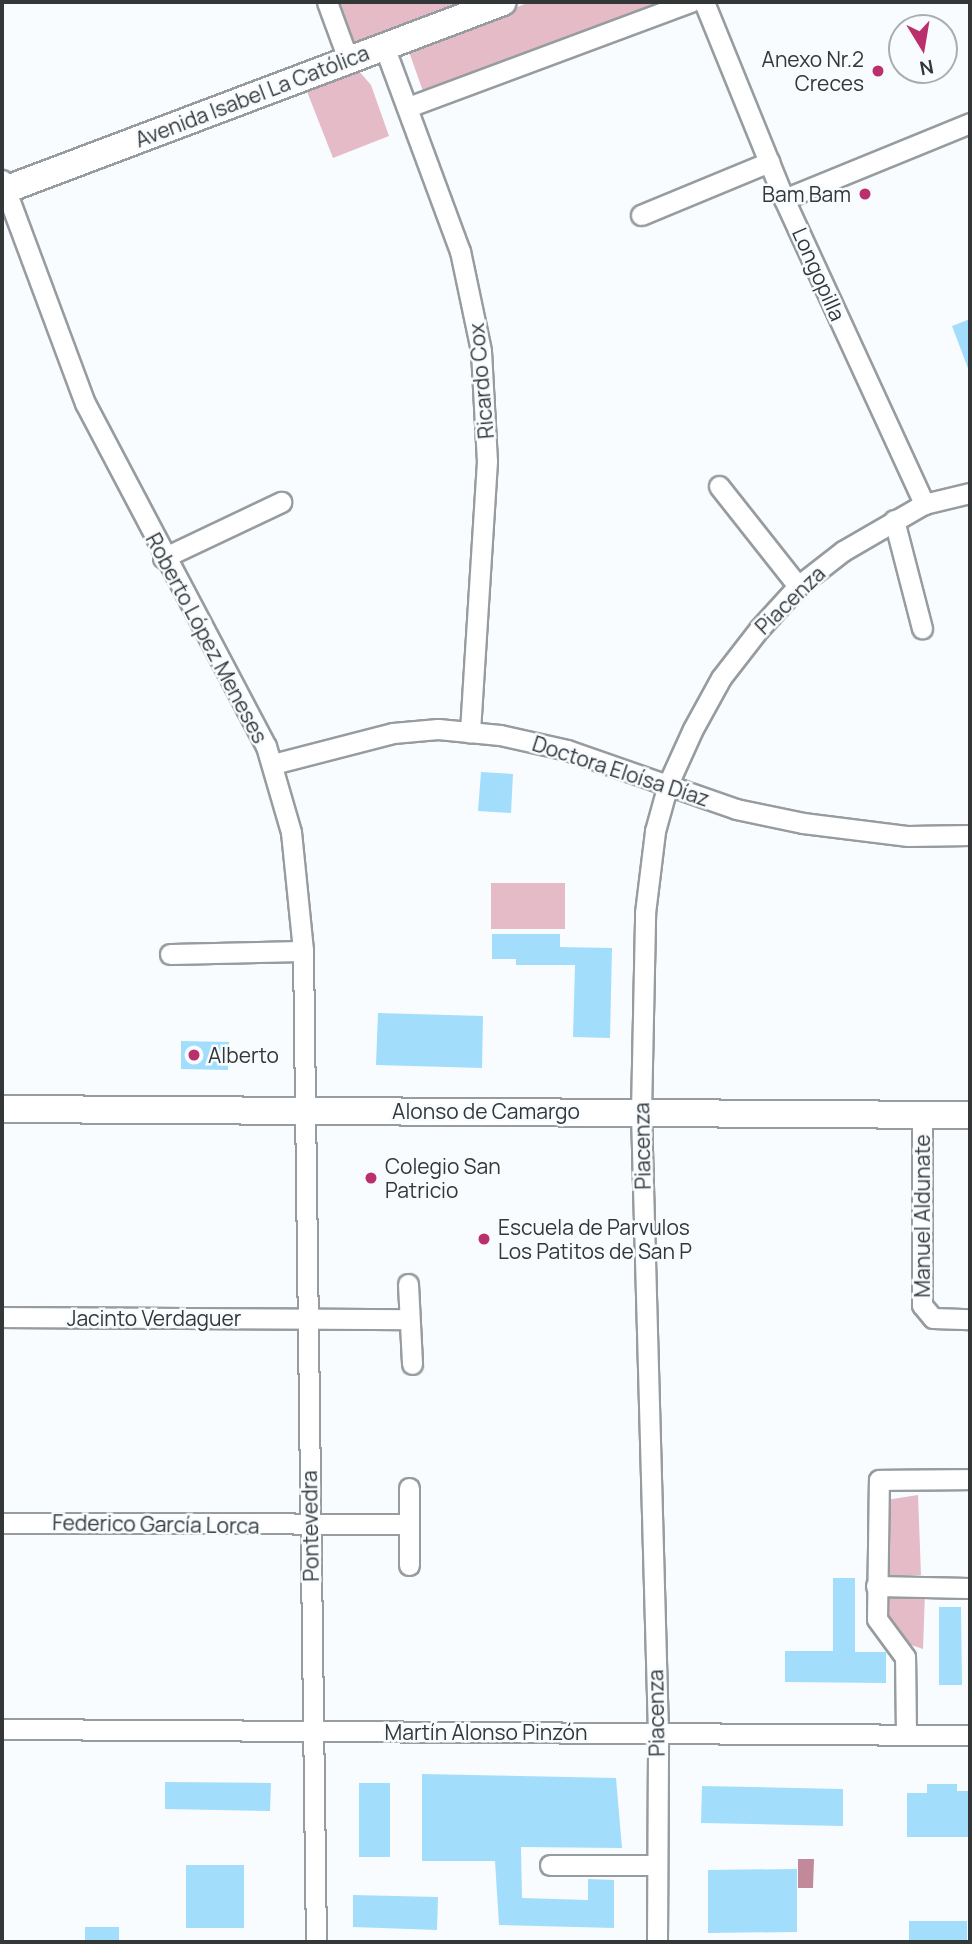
<!DOCTYPE html>
<html>
<head>
<meta charset="utf-8">
<style>
  body { margin:0 }
  #map { position:relative; width:972px; height:1944px; overflow:hidden; background:#f8fcff; font-family:Manrope,sans-serif }
  div>[style] { position:absolute }
  .green>* { inset:0; background:#e4bbc7 }
  .water>* { inset:0; background:#c2899b }
  .building>* { inset:0; background:#a2defb }
  .roads { filter:drop-shadow(2px 0 #969c9f) drop-shadow(-2px 0 #969c9f) drop-shadow(0 2px #969c9f) drop-shadow(0 -2px #969c9f) }
  .street>* { height:19px; margin:-9.5px; padding:0 9.5px; transform-origin:9.5px; border-radius:9.5px; background:#fff }
  .secondary>* { height:26px; margin:-13px; padding:0 13px; transform-origin:13px; border-radius:13px; background:#fff }
  .dots>* { width:19px; height:19px; translate:-50% -50%; box-sizing:border-box; border:4px solid #f8fcff; border-radius:50% }
  span { translate:-50% -50%; white-space:nowrap; text-align:center; line-height:1.15; -webkit-text-stroke:5px #f8fcff; paint-order:stroke }
  .poi-label { font-size:21px; color:#343738 }
  .right { translate:-100% -50%; text-align:right }
  .left { translate:0 -50%; text-align:left }
  .street-label { font-size:21px; color:#343738 }
  .frame { position:absolute; inset:0; border:4px solid #343738; pointer-events:none }
  .north { position:absolute; left:888px; top:14px; width:70px; height:70px; box-sizing:border-box; background:#f8fcff; border:2px solid #aaadaf; border-radius:50%; rotate:169deg; font-size:19px; font-weight:700; line-height:28px; text-align:center; color:#343738 }
  .north::after { content:''; display:block; margin:auto; width:24px; height:32px; background:#ba306c; clip-path:polygon(50% 0,100% 100%,50% 72%,0 100%) }
</style>
</head>
<body>
<div id="map">
  <div class="green">
    <div style="clip-path:polygon(338px 2px,462px 2px,350px 45px)"></div>
    <div style="clip-path:polygon(530px 2px,676px 2px,424px 94px,408px 49px)"></div>
    <div style="clip-path:polygon(358px 70px,371px 85px,389px 136px,333px 158px,306px 89px)"></div>
    <div style="clip-path:polygon(491px 883px,565px 883px,565px 929px,491px 929px)"></div>
    <div style="clip-path:polygon(918px 1495px,921px 1575px,888px 1575px,886px 1500px)"></div>
    <div style="clip-path:polygon(885px 1593px,925px 1593px,923px 1649px,899px 1641px,887px 1620px)"></div>
  </div>
  <div class="water">
    <div style="clip-path:polygon(798px 1859px,814px 1859px,813px 1888px,798px 1888px)"></div>
  </div>
  <div class="building">
    <div style="clip-path:polygon(970px 319px,970px 370px,969px 371px,952px 326px)"></div>
    <div style="clip-path:polygon(481px 772px,513px 774px,511px 813px,478px 811px)"></div>
    <div style="clip-path:polygon(492px 934px,560px 934px,560px 947px,612px 948px,610px 1038px,573px 1037px,575px 965px,516px 965px,516px 959px,492px 959px)"></div>
    <div style="clip-path:polygon(378px 1013px,483px 1016px,482px 1068px,376px 1065px)"></div>
    <div style="clip-path:polygon(181px 1041px,229px 1042px,228px 1070px,181px 1069px)"></div>
    <div style="clip-path:polygon(833px 1578px,855px 1578px,855px 1652px,886px 1652px,886px 1683px,785px 1682px,785px 1651px,833px 1651px)"></div>
    <div style="clip-path:polygon(939px 1607px,961px 1607px,962px 1685px,939px 1685px)"></div>
    <div style="clip-path:polygon(422px 1774px,616px 1778px,622px 1848px,521px 1847px,522px 1898px,588px 1900px,588px 1879px,614px 1880px,614px 1928px,499px 1925px,495px 1861px,422px 1861px)"></div>
    <div style="clip-path:polygon(165px 1782px,271px 1783px,270px 1811px,165px 1809px)"></div>
    <div style="clip-path:polygon(359px 1783px,390px 1783px,390px 1857px,359px 1857px)"></div>
    <div style="clip-path:polygon(927px 1784px,957px 1784px,957px 1791px,970px 1791px,970px 1837px,907px 1837px,907px 1793px,927px 1793px)"></div>
    <div style="clip-path:polygon(702px 1786px,843px 1789px,843px 1826px,701px 1823px)"></div>
    <div style="clip-path:polygon(186px 1865px,244px 1865px,244px 1928px,186px 1928px)"></div>
    <div style="clip-path:polygon(797px 1869px,797px 1932px,708px 1933px,708px 1870px)"></div>
    <div style="clip-path:polygon(353px 1895px,438px 1897px,437px 1930px,353px 1927px)"></div>
    <div style="clip-path:polygon(909px 1921px,967px 1921px,967px 1942px,909px 1942px)"></div>
    <div style="clip-path:polygon(85px 1927px,119px 1927px,119px 1942px,85px 1942px)"></div>
  </div>
  <div class="roads">
    <div class="street">
      <div style="left:327px;top:2px;width:61px;rotate:69.8deg"></div>
      <div style="left:704px;top:2px;width:213px;rotate:67.9deg"></div>
      <div style="left:784px;top:199px;width:336px;rotate:65.3deg"></div>
      <div style="left:384px;top:46px;width:219px;rotate:69.7deg"></div>
      <div style="left:460px;top:251px;width:102px;rotate:78.1deg"></div>
      <div style="left:481px;top:351px;width:110px;rotate:86.9deg"></div>
      <div style="left:487px;top:461px;width:272px;rotate:93.6deg"></div>
      <div style="left:408px;top:107px;width:302px;rotate:-20.4deg"></div>
      <div style="left:2px;top:180px;width:238px;rotate:69.6deg"></div>
      <div style="left:85px;top:403px;width:388px;rotate:62.2deg"></div>
      <div style="left:266px;top:746px;width:90px;rotate:73.8deg"></div>
      <div style="left:291px;top:832px;width:120px;rotate:84.2deg"></div>
      <div style="left:303px;top:951px;width:991px;rotate:89.25deg"></div>
      <div style="left:784px;top:199px;width:201px;rotate:-22.2deg"></div>
      <div style="left:641px;top:215px;width:139px;rotate:-22.5deg"></div>
      <div style="left:719px;top:486px;width:127px;rotate:51.7deg"></div>
      <div style="left:894px;top:520px;width:112px;rotate:75.5deg"></div>
      <div style="left:163px;top:558px;width:131px;rotate:-25.4deg"></div>
      <div style="left:273px;top:764px;width:124px;rotate:-14.5deg"></div>
      <div style="left:393px;top:733px;width:45px;rotate:-5.1deg"></div>
      <div style="left:438px;top:729px;width:62px;rotate:5.5deg"></div>
      <div style="left:500px;top:735px;width:69px;rotate:12.6deg"></div>
      <div style="left:567px;top:750px;width:179px;rotate:19.2deg"></div>
      <div style="left:736px;top:809px;width:68px;rotate:11.8deg"></div>
      <div style="left:803px;top:823px;width:106px;rotate:7.1deg"></div>
      <div style="left:908px;top:836px;width:62px;rotate:-0.9deg"></div>
      <div style="left:170px;top:954px;width:133px;rotate:-1.3deg"></div>
      <div style="left:922px;top:1114px;width:191px;rotate:90deg"></div>
      <div style="left:922px;top:1305px;width:17px;rotate:50deg"></div>
      <div style="left:933px;top:1318px;width:37px;rotate:2deg"></div>
      <div style="left:408px;top:1284px;width:80px;rotate:87.1deg"></div>
      <div style="left:2px;top:1317px;width:406px;rotate:0.3deg"></div>
      <div style="left:2px;top:1523px;width:407px;rotate:0.1deg"></div>
      <div style="left:409px;top:1565px;width:77px;rotate:-90deg"></div>
      <div style="left:876px;top:1586px;width:94px;rotate:1.2deg"></div>
      <div style="left:2px;top:1729px;width:968px;rotate:0.36deg"></div>
      <div style="left:906px;top:1734px;width:77px;rotate:-90.7deg"></div>
      <div style="left:905px;top:1657px;width:47px;rotate:-126.4deg"></div>
      <div style="left:877px;top:1619px;width:139px;rotate:-89.2deg"></div>
      <div style="left:879px;top:1480px;width:91px;rotate:-0.6deg"></div>
      <div style="left:550px;top:1865px;width:107px"></div>
      <div style="left:657px;top:1942px;width:209px;rotate:-89.7deg"></div>
      <div style="left:658px;top:1733px;width:621px;rotate:-91.57deg"></div>
      <div style="left:641px;top:1112px;width:199px;rotate:-88.8deg"></div>
      <div style="left:645px;top:913px;width:83px;rotate:-83deg"></div>
      <div style="left:655px;top:831px;width:49px;rotate:-74.5deg"></div>
      <div style="left:668px;top:784px;width:60px;rotate:-65.6deg"></div>
      <div style="left:693px;top:729px;width:58px;rotate:-61.2deg"></div>
      <div style="left:721px;top:678px;width:62px;rotate:-52.2deg"></div>
      <div style="left:759px;top:629px;width:58px;rotate:-47.8deg"></div>
      <div style="left:798px;top:586px;width:57px;rotate:-37.9deg"></div>
      <div style="left:843px;top:551px;width:94px;rotate:-30.1deg"></div>
      <div style="left:924px;top:504px;width:47px;rotate:-13.4deg"></div>
    </div>
    <div class="secondary">
      <div style="left:2px;top:191px;width:535px;rotate:-20.67deg"></div>
      <div style="left:2px;top:1109px;width:968px;rotate:0.36deg"></div>
    </div>
  </div>
  <div class="dots">
    <div style="left:878px;top:71px;background:#ba306c"></div>
    <div style="left:865px;top:194px;background:#ba306c"></div>
    <div style="left:194px;top:1055px;background:#ba306c"></div>
    <div style="left:371px;top:1178px;background:#ba306c"></div>
    <div style="left:484px;top:1239px;background:#ba306c"></div>
  </div>
  <div class="poi-label">
    <span class="right" style="left:864px;top:71px">Anexo Nr.2<br>Creces</span>
    <span class="right" style="left:851px;top:194px">Bam Bam</span>
    <span class="left" style="left:208px;top:1055px">Alberto</span>
    <span class="left" style="left:385px;top:1178px">Colegio San<br>Patricio</span>
    <span class="left" style="left:498px;top:1239px">Escuela de Parvulos<br>Los Patitos de San P</span>
  </div>
  <div class="street-label">
    <span style="left:252px;top:96px;rotate:-21deg">Avenida Isabel La Católica</span>
    <span style="left:819px;top:274px;rotate:66deg">Longopilla</span>
    <span style="left:481px;top:381px;rotate:-95deg">Ricardo Cox</span>
    <span style="left:790px;top:600px;rotate:-44deg">Piacenza</span>
    <span style="left:207px;top:638px;rotate:62deg">Roberto López Meneses</span>
    <span style="left:621px;top:771px;rotate:18deg">Doctora Eloísa Díaz</span>
    <span style="left:486px;top:1111px">Alonso de Camargo</span>
    <span style="left:642px;top:1146px;rotate:-91deg">Piacenza</span>
    <span style="left:922px;top:1216px;rotate:-90deg">Manuel Aldunate</span>
    <span style="left:154px;top:1318px">Jacinto Verdaguer</span>
    <span style="left:156px;top:1524px;rotate:1deg">Federico García Lorca</span>
    <span style="left:310px;top:1526px;rotate:-91deg">Pontevedra</span>
    <span style="left:656px;top:1713px;rotate:-91deg">Piacenza</span>
    <span style="left:486px;top:1732px">Martín Alonso Pinzón</span>
  </div>
  <div class="frame"></div>
  <div class="north">N</div>
</div>
</body>
</html>
